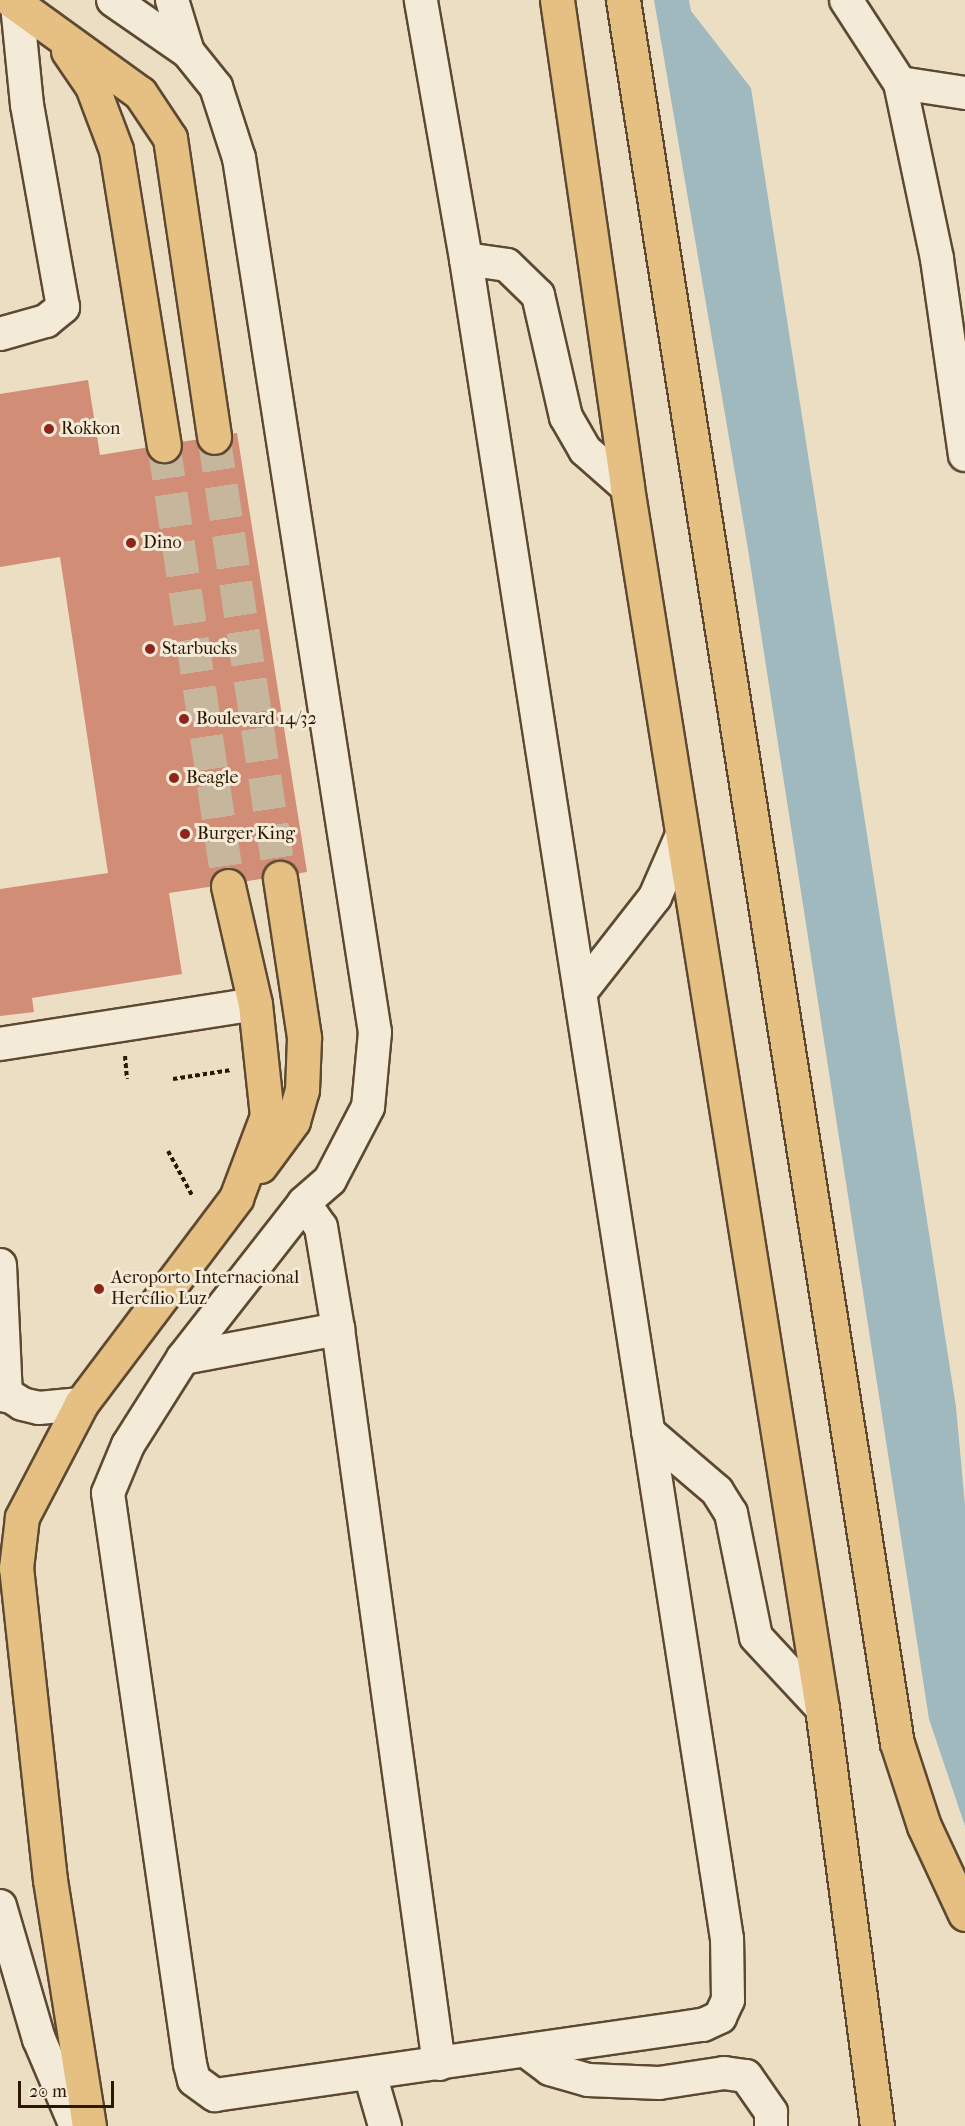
<!DOCTYPE html>
<html>
<head>
<meta charset="utf-8">
<style>
  body { margin:0 }
  #map { position:relative; width:965px; height:2126px; overflow:hidden; background:#ecdec3; font-family:"IM FELL French Canon",serif }
  div>[style] { position:absolute }
  .water>* { inset:0; background:#9fb9bf }
  .building>* { inset:0; background:#d18d76 }
  .major-tunnel>* { height:33px; margin-top:-16.5px; transform-origin:0; background:repeating-linear-gradient(90deg,#c6b69c 0 33px,transparent 0 49px) }
  .path>* { height:4px; margin-top:-2px; transform-origin:0; background:repeating-linear-gradient(90deg,#2d1700 0 4.5px,transparent 0 7.5px) }
  .roads { filter:drop-shadow(2px 0 #5d4931) drop-shadow(-2px 0 #5d4931) drop-shadow(0 2px #5d4931) drop-shadow(0 -2px #5d4931) }
  .minor>* { height:32px; margin:-16px; padding:0 16px; transform-origin:16px; border-radius:16px; background:#f3ead8 }
  .major>* { height:33px; margin:-16.5px; padding:0 16.5px; transform-origin:16.5px; border-radius:16.5px; background:#e6bf82 }
  .dots>* { width:16px; height:16px; translate:-50% -50%; box-sizing:border-box; border:3px solid #f3ead8; border-radius:50% }
  span { translate:-50% -50%; white-space:nowrap; text-align:center; line-height:1.15; -webkit-text-stroke:6px #f3ead8; paint-order:stroke }
  .poi-label { font-size:18px; color:#2d1700 }
  .left { translate:0 -50%; text-align:left }
  .scale { position:absolute; left:18px; top:2081px; width:96px; height:27px; box-sizing:border-box; border:3px solid #2d1700; border-top:0; padding-left:8px; font-size:18px; line-height:21px; white-space:nowrap; color:#2d1700; -webkit-text-stroke:4px #f3ead8; paint-order:stroke }
</style>
</head>
<body>
<div id="map">
  <div class="water">
    <div style="clip-path:polygon(654px 0,689px 0,691px 11px,751px 88px,956px 1407px,965px 1505px,965px 1826px,929px 1719px,747px 543px)"></div>
  </div>
  <div class="building">
    <div style="clip-path:polygon(88px 380px,100px 455px,237px 433px,307px 872px,169px 893px,182px 974px,32px 998px,34px 1012px,0 1016px,0 889px,108px 873px,60px 557px,0 567px,0 394px)"></div>
  </div>
  <div class="major-tunnel">
    <div style="left:214px;top:437px;width:446px;rotate:81.5deg"></div>
    <div style="left:164px;top:445px;width:446px;rotate:81.7deg"></div>
  </div>
  <div class="path">
    <div style="left:125px;top:1056px;width:23px;rotate:85deg"></div>
    <div style="left:173px;top:1079px;width:59px;rotate:-8.8deg"></div>
    <div style="left:168px;top:1151px;width:52px;rotate:61.5deg"></div>
  </div>
  <div class="roads">
    <div class="minor">
      <div style="left:113px;top:0;width:91px;rotate:34.7deg"></div>
      <div style="left:188px;top:52px;width:45px;rotate:51.3deg"></div>
      <div style="left:216px;top:87px;width:75px;rotate:72.1deg"></div>
      <div style="left:239px;top:158px;width:885px;rotate:81.16deg"></div>
      <div style="left:375px;top:1032px;width:75px;rotate:95.3deg"></div>
      <div style="left:368px;top:1107px;width:82px;rotate:117.5deg"></div>
      <div style="left:330px;top:1180px;width:35px;rotate:139deg"></div>
      <div style="left:304px;top:1203px;width:197px;rotate:128deg"></div>
      <div style="left:183px;top:1358px;width:103px;rotate:122.3deg"></div>
      <div style="left:128px;top:1445px;width:52px;rotate:112.6deg"></div>
      <div style="left:108px;top:1493px;width:577px;rotate:81.83deg"></div>
      <div style="left:190px;top:2064px;width:16px;rotate:76deg"></div>
      <div style="left:194px;top:2080px;width:26px;rotate:36deg"></div>
      <div style="left:215px;top:2095px;width:493px;rotate:-8.2deg"></div>
      <div style="left:703px;top:2025px;width:19px;rotate:-25deg"></div>
      <div style="left:720px;top:2017px;width:19px;rotate:-65deg"></div>
      <div style="left:728px;top:2000px;width:61px;rotate:-90.9deg"></div>
      <div style="left:727px;top:1939px;width:73px;rotate:-98.7deg"></div>
      <div style="left:716px;top:1867px;width:1627px;rotate:-98.84deg"></div>
      <div style="left:466px;top:259px;width:263px;rotate:-99.9deg"></div>
      <div style="left:172px;top:0;width:54px;rotate:72.9deg"></div>
      <div style="left:846px;top:0;width:99px;rotate:57deg"></div>
      <div style="left:900px;top:83px;width:180px;rotate:78.1deg"></div>
      <div style="left:937px;top:259px;width:198px;rotate:81.9deg"></div>
      <div style="left:900px;top:83px;width:66px;rotate:8.7deg"></div>
      <div style="left:466px;top:259px;width:41px;rotate:8.3deg"></div>
      <div style="left:507px;top:265px;width:43px;rotate:44.1deg"></div>
      <div style="left:538px;top:295px;width:125px;rotate:77.1deg"></div>
      <div style="left:566px;top:417px;width:38px;rotate:60deg"></div>
      <div style="left:585px;top:450px;width:56px;rotate:41.4deg"></div>
      <div style="left:0;top:334px;width:48px;rotate:-15.8deg"></div>
      <div style="left:46px;top:321px;width:22px;rotate:-39deg"></div>
      <div style="left:63px;top:307px;width:205px;rotate:-100.1deg"></div>
      <div style="left:27px;top:105px;width:101px;rotate:-95.7deg"></div>
      <div style="left:580px;top:993px;width:122px;rotate:-52deg"></div>
      <div style="left:655px;top:897px;width:68px;rotate:-66.5deg"></div>
      <div style="left:0;top:1044px;width:258px;rotate:-8.9deg"></div>
      <div style="left:304px;top:1203px;width:29px;rotate:55deg"></div>
      <div style="left:321px;top:1227px;width:103px;rotate:80.5deg"></div>
      <div style="left:338px;top:1329px;width:742px;rotate:82.18deg"></div>
      <div style="left:0;top:1265px;width:131px;rotate:87.4deg"></div>
      <div style="left:183px;top:1358px;width:158px;rotate:-10.6deg"></div>
      <div style="left:0;top:1390px;width:26px;rotate:32deg"></div>
      <div style="left:22px;top:1404px;width:17px;rotate:13deg"></div>
      <div style="left:39px;top:1408px;width:42px;rotate:-5.4deg"></div>
      <div style="left:648px;top:1432px;width:91px;rotate:40.5deg"></div>
      <div style="left:717px;top:1491px;width:26px;rotate:58deg"></div>
      <div style="left:731px;top:1513px;width:126px;rotate:78.6deg"></div>
      <div style="left:756px;top:1637px;width:97px;rotate:47.1deg"></div>
      <div style="left:0;top:1906px;width:139px;rotate:73.7deg"></div>
      <div style="left:39px;top:2039px;width:95px;rotate:67deg"></div>
      <div style="left:526px;top:2051px;width:30px;rotate:37deg"></div>
      <div style="left:550px;top:2069px;width:40px;rotate:16deg"></div>
      <div style="left:588px;top:2080px;width:71px;rotate:2.4deg"></div>
      <div style="left:659px;top:2083px;width:66px;rotate:-8.7deg"></div>
      <div style="left:724px;top:2073px;width:22px;rotate:8deg"></div>
      <div style="left:746px;top:2076px;width:44px;rotate:55.2deg"></div>
      <div style="left:771px;top:2112px;width:14px;rotate:90deg"></div>
      <div style="left:370px;top:2074px;width:54px;rotate:73.9deg"></div>
    </div>
    <div class="major">
      <div style="left:11px;top:0;width:159px;rotate:35.8deg"></div>
      <div style="left:140px;top:93px;width:54px;rotate:56.3deg"></div>
      <div style="left:170px;top:138px;width:302px;rotate:81.6deg"></div>
      <div style="left:557px;top:0;width:492px;rotate:81.8deg"></div>
      <div style="left:627px;top:487px;width:1236px;rotate:80.93deg"></div>
      <div style="left:822px;top:1708px;width:422px;rotate:82.5deg"></div>
      <div style="left:623px;top:0;width:1764px;rotate:81.07deg"></div>
      <div style="left:897px;top:1743px;width:87px;rotate:72deg"></div>
      <div style="left:924px;top:1826px;width:97px;rotate:65deg"></div>
      <div style="left:68px;top:51px;width:42px;rotate:55.6deg"></div>
      <div style="left:92px;top:86px;width:68px;rotate:69.4deg"></div>
      <div style="left:116px;top:150px;width:299px;rotate:80.8deg"></div>
      <div style="left:260px;top:1166px;width:56px;rotate:-53.7deg"></div>
      <div style="left:293px;top:1121px;width:32px;rotate:-74deg"></div>
      <div style="left:302px;top:1090px;width:53px;rotate:-87.8deg"></div>
      <div style="left:304px;top:1037px;width:161px;rotate:-98.6deg"></div>
      <div style="left:89px;top:2126px;width:249px;rotate:-99deg"></div>
      <div style="left:50px;top:1880px;width:314px;rotate:-96.2deg"></div>
      <div style="left:16px;top:1568px;width:51px;rotate:-83.3deg"></div>
      <div style="left:22px;top:1517px;width:127px;rotate:-62.4deg"></div>
      <div style="left:81px;top:1404px;width:258px;rotate:-53deg"></div>
      <div style="left:236px;top:1198px;width:88px;rotate:-69.3deg"></div>
      <div style="left:267px;top:1116px;width:113px;rotate:-96.1deg"></div>
      <div style="left:255px;top:1004px;width:121px;rotate:-102.9deg"></div>
    </div>
  </div>
  <div class="dots">
    <div style="left:49px;top:429px;background:#8f2418"></div>
    <div style="left:131px;top:543px;background:#8f2418"></div>
    <div style="left:150px;top:649px;background:#8f2418"></div>
    <div style="left:184px;top:719px;background:#8f2418"></div>
    <div style="left:174px;top:778px;background:#8f2418"></div>
    <div style="left:185px;top:834px;background:#8f2418"></div>
    <div style="left:99px;top:1289px;background:#8f2418"></div>
  </div>
  <div class="poi-label">
    <span class="left" style="left:61px;top:429px">Rokkon</span>
    <span class="left" style="left:143px;top:543px">Dino</span>
    <span class="left" style="left:162px;top:649px">Starbucks</span>
    <span class="left" style="left:196px;top:719px">Boulevard 14/32</span>
    <span class="left" style="left:186px;top:778px">Beagle</span>
    <span class="left" style="left:197px;top:834px">Burger King</span>
    <span class="left" style="left:111px;top:1289px">Aeroporto Internacional<br>Hercílio Luz</span>
  </div>
  <div class="scale">20 m</div>
</div>
</body>
</html>
